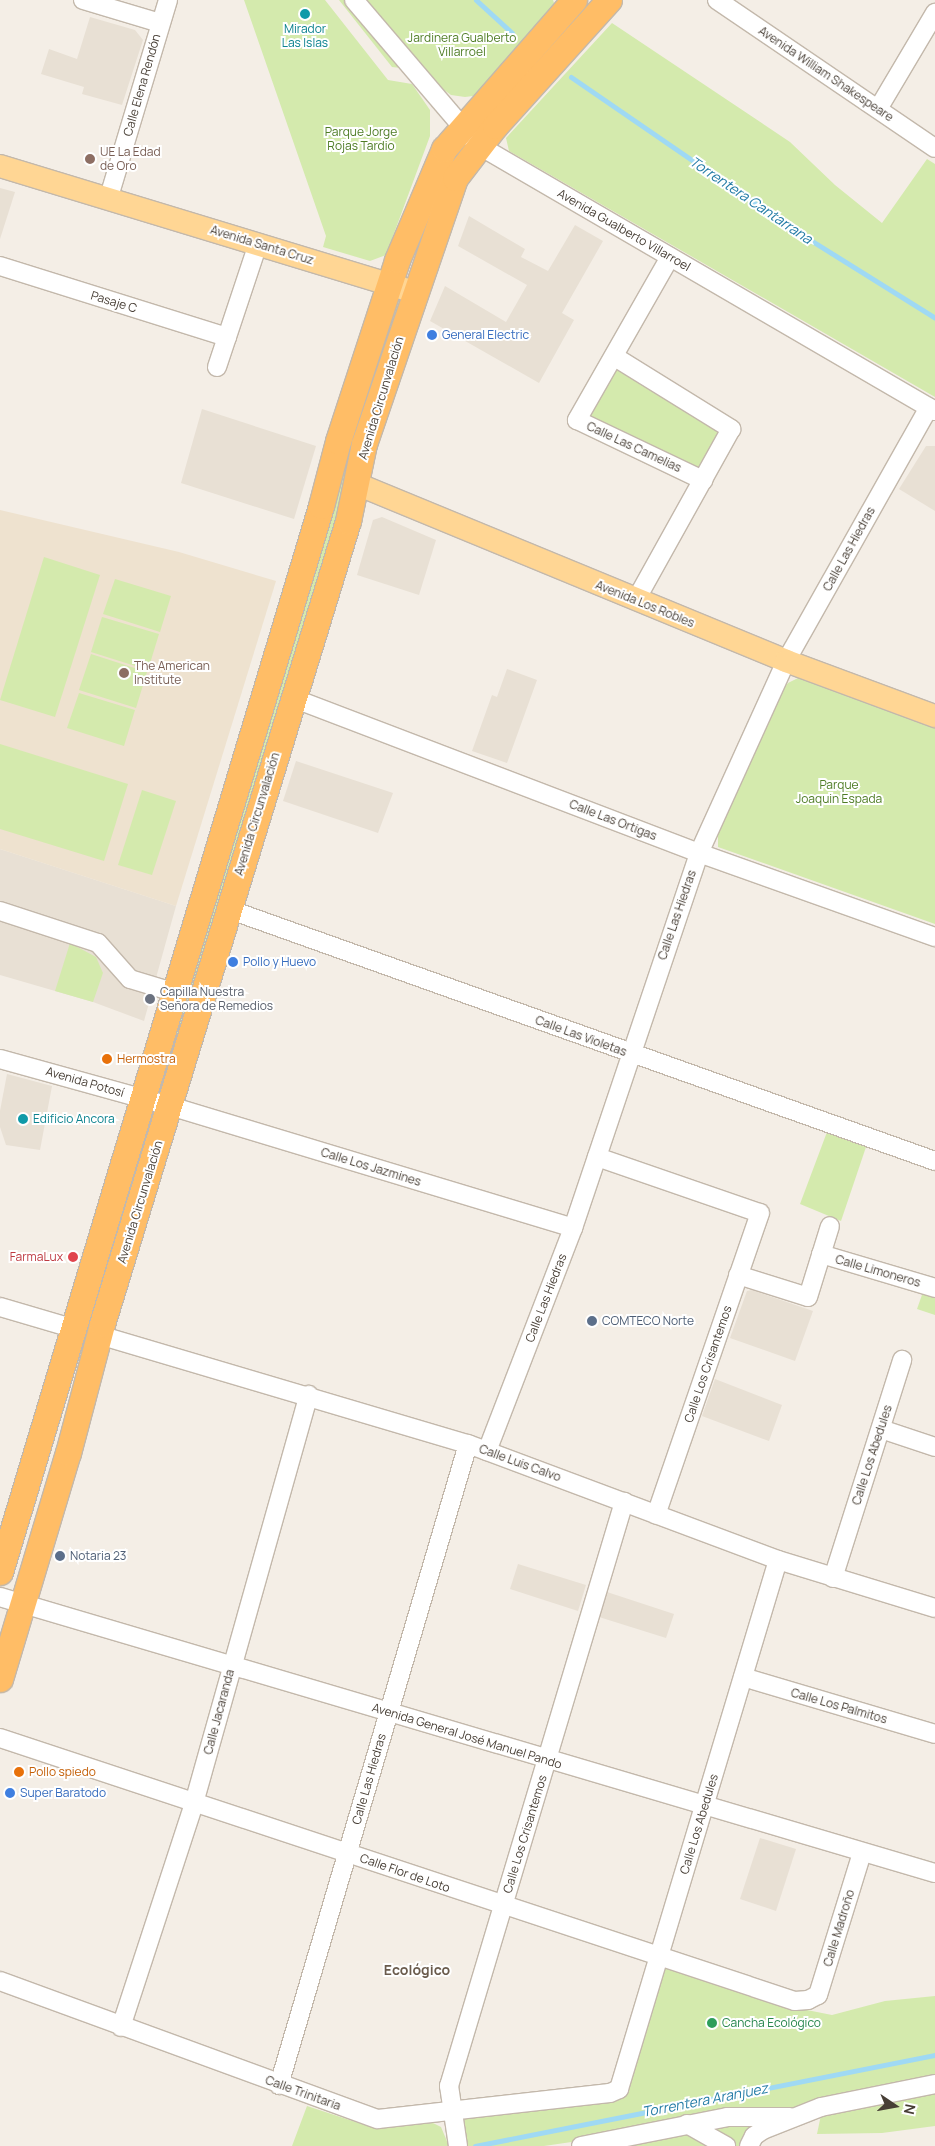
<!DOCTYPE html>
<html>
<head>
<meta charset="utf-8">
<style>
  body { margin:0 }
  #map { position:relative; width:935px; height:2146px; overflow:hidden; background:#f4eee6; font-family:Manrope,sans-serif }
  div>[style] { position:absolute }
  .residential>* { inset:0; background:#e8e0d4 }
  .education>* { inset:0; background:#eee2cf }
  .green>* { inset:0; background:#d4eaad }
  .stream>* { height:5px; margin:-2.5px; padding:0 2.5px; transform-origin:2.5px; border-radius:2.5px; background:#9fd9f4 }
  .roads { filter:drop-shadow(1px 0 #c3b8ab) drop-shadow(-1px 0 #c3b8ab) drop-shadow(0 1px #c3b8ab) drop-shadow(0 -1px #c3b8ab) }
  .minor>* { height:18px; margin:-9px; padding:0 9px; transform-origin:9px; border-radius:9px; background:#fff }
  .major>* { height:22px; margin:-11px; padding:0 11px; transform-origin:11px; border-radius:11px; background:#ffd694 }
  .highway>* { height:25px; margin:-12.5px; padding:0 12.5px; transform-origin:12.5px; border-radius:12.5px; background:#ffbd66 }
  .dots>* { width:14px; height:14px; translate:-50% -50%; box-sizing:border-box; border:2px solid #fff; border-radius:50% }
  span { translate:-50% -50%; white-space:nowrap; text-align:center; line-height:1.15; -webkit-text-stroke:4px #fff; paint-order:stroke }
  .culture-label { font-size:12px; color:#0d838f }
  .left { translate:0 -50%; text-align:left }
  .park-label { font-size:12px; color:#4e7c25 }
  .street-label { font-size:12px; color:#473e35 }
  .education-label { font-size:12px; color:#785e54 }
  .shop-label { font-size:12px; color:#366cbe }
  .worship-label { font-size:12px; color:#5b616d }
  .food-label { font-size:12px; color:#c56008 }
  .health-label { font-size:12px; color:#be3a42 }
  .right { translate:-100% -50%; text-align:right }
  .service-label { font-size:12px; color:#4e5e75 }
  .leisure-label { font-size:12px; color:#27864d }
  .water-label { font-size:14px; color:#267da7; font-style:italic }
  .neighbourhood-label { font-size:14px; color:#6a5b4c; font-weight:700 }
  .north { position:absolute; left:870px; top:2081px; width:50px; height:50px; -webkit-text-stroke:4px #fff; paint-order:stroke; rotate:102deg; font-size:14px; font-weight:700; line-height:20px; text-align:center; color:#473e35 }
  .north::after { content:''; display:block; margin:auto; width:18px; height:22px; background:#473e35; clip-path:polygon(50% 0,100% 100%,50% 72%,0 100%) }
</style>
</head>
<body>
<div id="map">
  <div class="residential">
    <div style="clip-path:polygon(90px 17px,135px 30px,143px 40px,122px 105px,82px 94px,84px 87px,41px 74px,49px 49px,77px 59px)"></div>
    <div style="clip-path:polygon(0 188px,15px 192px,0 239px)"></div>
    <div style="clip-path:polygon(469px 216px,525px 249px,521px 257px,548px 271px,575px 225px,603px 241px,562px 313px,574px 320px,539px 383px,430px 321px,445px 286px,506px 322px,527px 285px,458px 246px)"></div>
    <div style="clip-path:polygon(202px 409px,316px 446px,294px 519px,181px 483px)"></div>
    <div style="clip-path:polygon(926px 446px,935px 446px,935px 511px,899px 489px)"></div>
    <div style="clip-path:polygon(382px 517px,436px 540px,419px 595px,357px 575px,373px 520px)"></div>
    <div style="clip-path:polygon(507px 669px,537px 680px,507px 763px,472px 751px,492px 695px,497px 697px)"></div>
    <div style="clip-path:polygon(296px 761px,393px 793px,378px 833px,283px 801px)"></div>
    <div style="clip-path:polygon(0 849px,176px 906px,144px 1021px,93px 1002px,0 975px)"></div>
    <div style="clip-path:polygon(7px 1074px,52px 1086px,40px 1150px,6px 1145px,0 1127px,0 1111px)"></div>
    <div style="clip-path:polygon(752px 1290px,813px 1311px,795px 1361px,730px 1338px,747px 1291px)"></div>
    <div style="clip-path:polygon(715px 1379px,782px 1405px,769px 1441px,702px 1416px)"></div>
    <div style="clip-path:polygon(518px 1564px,586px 1585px,578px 1611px,510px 1589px)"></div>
    <div style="clip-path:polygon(607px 1592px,674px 1614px,666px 1638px,599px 1617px)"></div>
    <div style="clip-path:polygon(760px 1838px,796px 1849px,776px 1911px,740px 1899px)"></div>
  </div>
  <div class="education">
    <div style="clip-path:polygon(0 510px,179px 552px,276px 581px,176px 906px,0 849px)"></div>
  </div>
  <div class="green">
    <div style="clip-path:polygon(244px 0,325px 0,388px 80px,412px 84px,430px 110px,430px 136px,386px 255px,370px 261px,323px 247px,326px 236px)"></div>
    <div style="clip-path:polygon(339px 0,346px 0,401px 68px,392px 67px)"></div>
    <div style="clip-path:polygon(367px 0,553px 0,554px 3px,552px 11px,482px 89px,473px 96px,465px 97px,451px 95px,436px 84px)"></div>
    <div style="clip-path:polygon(612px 23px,790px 142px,835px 185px,882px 223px,927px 159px,935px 164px,935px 397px,509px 151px,506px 138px)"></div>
    <div style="clip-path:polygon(398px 297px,404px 300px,169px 1075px,164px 1073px,191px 986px,194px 961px)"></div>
    <div style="clip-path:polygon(615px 367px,725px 430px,701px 472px,586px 415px)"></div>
    <div style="clip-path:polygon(44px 557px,100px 575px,55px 717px,0 700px)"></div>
    <div style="clip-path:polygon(115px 579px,171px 596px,160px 632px,103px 614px)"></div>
    <div style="clip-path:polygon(102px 617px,159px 634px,148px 670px,91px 652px)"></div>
    <div style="clip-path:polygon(91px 654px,147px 672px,136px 708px,79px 690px)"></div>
    <div style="clip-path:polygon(798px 678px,810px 679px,935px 728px,935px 924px,718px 847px,718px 832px,778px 695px,788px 683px)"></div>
    <div style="clip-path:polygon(79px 693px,135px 710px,124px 746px,67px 728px)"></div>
    <div style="clip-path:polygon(0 744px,128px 784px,104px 861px,0 829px)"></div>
    <div style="clip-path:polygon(142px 790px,176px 801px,152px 875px,118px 865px)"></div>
    <div style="clip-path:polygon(70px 943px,96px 957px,103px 973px,93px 1002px,55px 991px)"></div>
    <div style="clip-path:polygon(827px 1132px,866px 1147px,841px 1221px,800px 1204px)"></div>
    <div style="clip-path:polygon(923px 1292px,935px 1296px,935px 1315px,917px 1309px)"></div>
    <div style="clip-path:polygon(667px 1967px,807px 2010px,832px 2015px,885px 2001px,935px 1996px,935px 2079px,770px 2113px,544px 2146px,466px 2146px,464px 2117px,626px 2091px,662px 1971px)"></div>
    <div style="clip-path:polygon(935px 2090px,935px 2126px,882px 2133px,817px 2134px,821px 2115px)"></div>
    <div style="clip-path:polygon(307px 2106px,374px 2128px,433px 2123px,441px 2127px,449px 2146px,292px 2146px)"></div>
    <div style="clip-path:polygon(756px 2124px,745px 2146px,735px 2146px,699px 2125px)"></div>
    <div style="clip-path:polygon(687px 2129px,718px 2146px,604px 2146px)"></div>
  </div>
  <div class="stream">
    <div style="left:476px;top:0;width:49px;rotate:42.5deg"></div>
    <div style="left:571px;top:77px;width:263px;rotate:34.5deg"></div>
    <div style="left:788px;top:226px;width:173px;rotate:32deg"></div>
    <div style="left:475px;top:2146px;width:469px;rotate:-11.2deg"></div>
  </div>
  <div class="roads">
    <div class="minor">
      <div style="left:83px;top:0;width:80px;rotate:16.6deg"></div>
      <div style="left:354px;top:0;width:191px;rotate:49.5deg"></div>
      <div style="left:478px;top:145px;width:529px;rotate:30.2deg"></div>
      <div style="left:717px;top:0;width:263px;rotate:34.2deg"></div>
      <div style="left:878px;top:109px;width:112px;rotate:-59.3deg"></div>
      <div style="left:108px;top:200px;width:209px;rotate:-73.3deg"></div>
      <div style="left:670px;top:257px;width:188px;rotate:119.7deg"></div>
      <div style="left:577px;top:420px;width:140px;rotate:25.5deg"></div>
      <div style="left:0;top:266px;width:238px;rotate:17.4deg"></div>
      <div style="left:615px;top:357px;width:137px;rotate:31.8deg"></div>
      <div style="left:731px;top:429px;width:196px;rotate:119.1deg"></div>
      <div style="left:217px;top:367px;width:130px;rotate:-71.6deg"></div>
      <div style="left:293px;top:698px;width:435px;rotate:20.9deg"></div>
      <div style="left:699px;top:853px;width:251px;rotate:19.6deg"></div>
      <div style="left:228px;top:909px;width:751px;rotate:19.62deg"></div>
      <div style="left:0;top:911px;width:103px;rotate:18.1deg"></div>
      <div style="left:98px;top:943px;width:48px;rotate:48.4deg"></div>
      <div style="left:130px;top:979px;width:45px;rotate:16.8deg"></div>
      <div style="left:0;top:1059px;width:176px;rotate:15.5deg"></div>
      <div style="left:170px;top:1106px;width:421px;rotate:16.8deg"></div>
      <div style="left:597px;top:1157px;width:172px;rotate:19deg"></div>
      <div style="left:760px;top:1213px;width:319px;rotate:109deg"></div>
      <div style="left:821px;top:1254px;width:119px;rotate:16.6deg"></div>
      <div style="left:738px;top:1275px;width:73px;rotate:17.4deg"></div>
      <div style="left:808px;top:1297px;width:74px;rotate:-72.8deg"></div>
      <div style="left:0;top:1307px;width:75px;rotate:16.3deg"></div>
      <div style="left:99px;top:1335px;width:385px;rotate:16.5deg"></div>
      <div style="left:468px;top:1444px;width:331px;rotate:20.5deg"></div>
      <div style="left:778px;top:1560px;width:164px;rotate:17deg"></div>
      <div style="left:881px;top:1429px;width:57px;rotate:18.4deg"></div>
      <div style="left:487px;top:1451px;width:239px;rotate:-68.9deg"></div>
      <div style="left:573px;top:1228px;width:396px;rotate:-71.4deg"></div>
      <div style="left:699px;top:853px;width:211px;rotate:-65.6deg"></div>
      <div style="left:786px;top:661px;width:291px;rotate:-60.6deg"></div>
      <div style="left:833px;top:1578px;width:229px;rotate:-72.4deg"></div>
      <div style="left:0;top:1597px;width:975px;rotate:16.45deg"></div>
      <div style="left:743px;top:1677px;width:200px;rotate:16.5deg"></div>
      <div style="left:0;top:1738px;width:837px;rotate:18.31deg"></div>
      <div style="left:795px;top:2001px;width:13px;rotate:-4deg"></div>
      <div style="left:808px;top:2000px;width:11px;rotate:-27deg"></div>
      <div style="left:818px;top:1995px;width:149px;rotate:-72.8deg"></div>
      <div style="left:0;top:1981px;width:402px;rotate:20.1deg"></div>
      <div style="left:378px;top:2119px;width:233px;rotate:-6.4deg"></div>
      <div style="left:610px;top:2093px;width:10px;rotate:-24deg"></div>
      <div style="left:619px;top:2089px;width:552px;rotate:-73.27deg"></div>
      <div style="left:121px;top:2027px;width:236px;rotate:-71.9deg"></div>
      <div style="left:194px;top:1803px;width:424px;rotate:-74.3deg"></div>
      <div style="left:279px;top:2085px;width:668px;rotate:-73.57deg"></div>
      <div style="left:687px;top:2124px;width:45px;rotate:29.4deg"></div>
      <div style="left:458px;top:2146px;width:61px;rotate:-98.5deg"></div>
      <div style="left:449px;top:2086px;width:610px;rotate:-73.32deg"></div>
      <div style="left:581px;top:2146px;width:149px;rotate:-11.2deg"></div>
      <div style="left:727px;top:2117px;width:63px"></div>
      <div style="left:749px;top:2146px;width:11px;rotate:-63deg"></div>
      <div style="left:754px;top:2136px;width:11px;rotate:-34deg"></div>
      <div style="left:763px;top:2130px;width:62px;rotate:-21.6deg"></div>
      <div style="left:821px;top:2107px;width:116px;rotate:-11.4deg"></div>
    </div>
    <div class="major">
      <div style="left:0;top:166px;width:434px;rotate:16.9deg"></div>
      <div style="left:357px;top:484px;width:464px;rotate:22.4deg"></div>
      <div style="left:786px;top:661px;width:159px;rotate:20.3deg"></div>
    </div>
    <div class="highway">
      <div style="left:0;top:1572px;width:1113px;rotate:-73.24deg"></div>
      <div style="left:321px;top:506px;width:67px;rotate:-75.3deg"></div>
      <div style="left:338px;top:441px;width:190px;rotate:-71.9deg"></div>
      <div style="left:397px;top:260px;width:121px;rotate:-67.1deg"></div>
      <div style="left:444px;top:149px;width:198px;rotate:-48.9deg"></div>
      <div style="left:0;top:1679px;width:236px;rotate:-73.3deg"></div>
      <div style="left:68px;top:1453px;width:133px;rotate:-75.2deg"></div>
      <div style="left:102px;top:1324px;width:840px;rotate:-72.97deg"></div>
      <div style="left:348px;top:521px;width:79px;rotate:-78.3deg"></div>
      <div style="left:364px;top:444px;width:281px;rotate:-71.1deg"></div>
      <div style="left:455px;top:178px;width:66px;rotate:-52.4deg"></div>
      <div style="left:495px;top:126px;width:170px;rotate:-47.9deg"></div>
    </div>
  </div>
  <div class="dots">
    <div style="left:305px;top:14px;background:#0f9aa8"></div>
    <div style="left:90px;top:159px;background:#8d6e63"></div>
    <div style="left:432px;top:335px;background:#3f7fe0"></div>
    <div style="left:124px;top:673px;background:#8d6e63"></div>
    <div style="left:233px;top:962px;background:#3f7fe0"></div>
    <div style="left:150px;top:999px;background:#6b7280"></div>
    <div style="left:107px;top:1059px;background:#e8710a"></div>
    <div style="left:23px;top:1119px;background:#0f9aa8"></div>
    <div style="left:73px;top:1257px;background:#e0444e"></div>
    <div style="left:592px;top:1321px;background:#5c6f8a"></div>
    <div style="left:60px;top:1556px;background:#5c6f8a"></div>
    <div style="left:19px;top:1772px;background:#e8710a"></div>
    <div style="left:10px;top:1793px;background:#3f7fe0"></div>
    <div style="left:712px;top:2023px;background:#2e9e5b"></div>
  </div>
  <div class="culture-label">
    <span style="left:305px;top:36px">Mirador<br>Las Islas</span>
    <span class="left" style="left:33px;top:1119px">Edificio Ancora</span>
  </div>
  <div class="park-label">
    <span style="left:462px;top:45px">Jardinera Gualberto<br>Villarroel</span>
    <span style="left:361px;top:139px">Parque Jorge<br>Rojas Tardio</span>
    <span style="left:839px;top:792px">Parque<br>Joaquin Espada</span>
  </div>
  <div class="street-label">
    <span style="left:826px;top:74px;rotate:34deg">Avenida William Shakespeare</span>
    <span style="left:142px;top:85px;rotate:-74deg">Calle Elena Rendón</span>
    <span style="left:624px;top:230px;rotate:30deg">Avenida Gualberto Villarroel</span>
    <span style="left:262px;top:245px;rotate:17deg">Avenida Santa Cruz</span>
    <span style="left:114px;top:302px;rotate:17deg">Pasaje C</span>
    <span style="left:381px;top:398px;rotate:-73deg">Avenida Circunvalación</span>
    <span style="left:634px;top:447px;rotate:25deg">Calle Las Camelias</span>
    <span style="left:849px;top:549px;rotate:-61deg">Calle Las Hiedras</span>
    <span style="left:645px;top:604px;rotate:22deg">Avenida Los Robles</span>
    <span style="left:257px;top:814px;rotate:-73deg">Avenida Circunvalación</span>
    <span style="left:613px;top:820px;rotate:21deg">Calle Las Ortigas</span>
    <span style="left:677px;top:915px;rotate:-71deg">Calle Las Hiedras</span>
    <span style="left:581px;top:1036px;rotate:20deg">Calle Las Violetas</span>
    <span style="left:85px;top:1082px;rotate:16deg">Avenida Potosí</span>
    <span style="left:371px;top:1167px;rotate:17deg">Calle Los Jazmines</span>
    <span style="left:140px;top:1202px;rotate:-73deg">Avenida Circunvalación</span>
    <span style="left:878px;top:1271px;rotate:16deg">Calle Limoneros</span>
    <span style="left:546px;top:1298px;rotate:-69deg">Calle Las Hiedras</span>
    <span style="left:708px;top:1364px;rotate:-71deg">Calle Los Crisantemos</span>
    <span style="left:872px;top:1455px;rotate:-72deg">Calle Los Abedules</span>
    <span style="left:520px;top:1463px;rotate:20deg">Calle Luis Calvo</span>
    <span style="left:839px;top:1706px;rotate:16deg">Calle Los Palmitos</span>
    <span style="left:219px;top:1712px;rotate:-75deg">Calle Jacaranda</span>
    <span style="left:467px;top:1736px;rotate:17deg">Avenida General José Manuel Pando</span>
    <span style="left:369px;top:1779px;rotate:-74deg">Calle Las Hiedras</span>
    <span style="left:699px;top:1824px;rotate:-73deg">Calle Los Abedules</span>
    <span style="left:525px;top:1834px;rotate:-73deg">Calle Los Crisantemos</span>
    <span style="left:405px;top:1873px;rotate:19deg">Calle Flor de Loto</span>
    <span style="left:839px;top:1928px;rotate:-73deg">Calle Madroño</span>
    <span style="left:303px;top:2093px;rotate:20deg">Calle Trinitaria</span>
  </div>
  <div class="education-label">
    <span class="left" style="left:100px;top:159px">UE La Edad<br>de Oro</span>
    <span class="left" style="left:134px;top:673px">The American<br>Institute</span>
  </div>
  <div class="shop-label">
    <span class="left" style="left:442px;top:335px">General Electric</span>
    <span class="left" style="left:243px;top:962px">Pollo y Huevo</span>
    <span class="left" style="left:20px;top:1793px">Super Baratodo</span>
  </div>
  <div class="worship-label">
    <span class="left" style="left:160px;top:999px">Capilla Nuestra<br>Señora de Remedios</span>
  </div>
  <div class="food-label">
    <span class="left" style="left:117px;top:1059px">Hermostra</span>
    <span class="left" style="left:29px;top:1772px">Pollo spiedo</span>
  </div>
  <div class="health-label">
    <span class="right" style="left:63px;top:1257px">FarmaLux</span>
  </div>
  <div class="service-label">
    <span class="left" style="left:602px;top:1321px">COMTECO Norte</span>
    <span class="left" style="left:70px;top:1556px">Notaria 23</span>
  </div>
  <div class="leisure-label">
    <span class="left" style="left:722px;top:2023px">Cancha Ecológico</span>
  </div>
  <div class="water-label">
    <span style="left:751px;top:200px;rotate:34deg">Torrentera Cantarrana</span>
    <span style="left:705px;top:2100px;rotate:-11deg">Torrentera Aranjuez</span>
  </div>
  <div class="neighbourhood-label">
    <span style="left:417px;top:1970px">Ecológico</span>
  </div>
  <div class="north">N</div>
</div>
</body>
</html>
